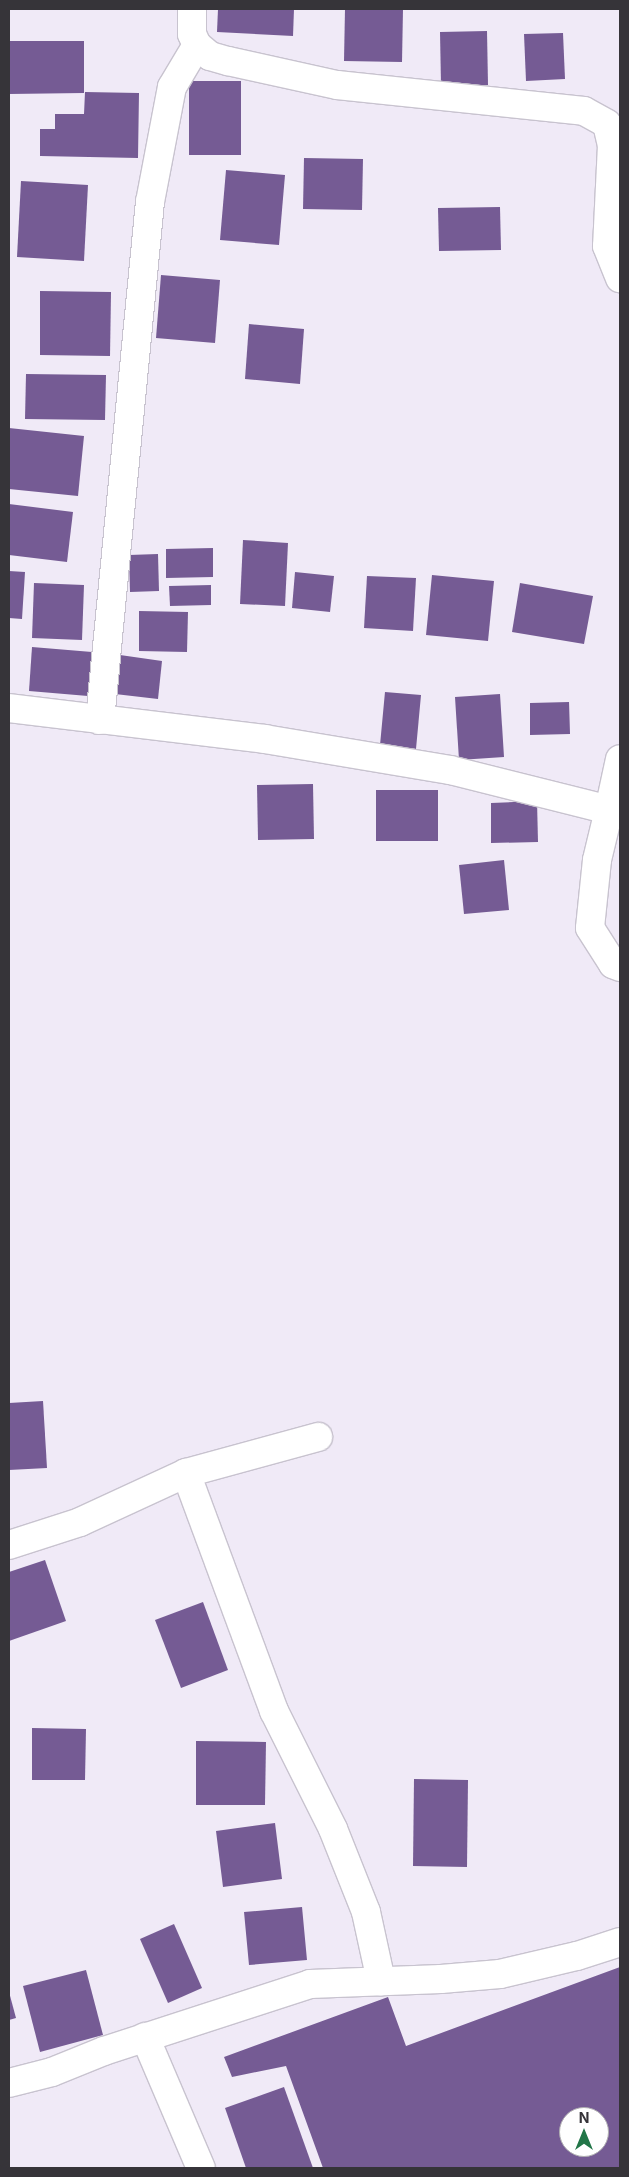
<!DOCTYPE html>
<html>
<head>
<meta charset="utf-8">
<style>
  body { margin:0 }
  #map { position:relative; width:629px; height:2177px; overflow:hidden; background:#f0eaf7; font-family:Inter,sans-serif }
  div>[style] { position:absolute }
  .building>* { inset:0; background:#755b94 }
  .roads { filter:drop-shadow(1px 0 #c8c3cf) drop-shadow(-1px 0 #c8c3cf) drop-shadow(0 1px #c8c3cf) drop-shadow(0 -1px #c8c3cf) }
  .minor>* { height:28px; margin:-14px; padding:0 14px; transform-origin:14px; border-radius:14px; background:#fff }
  .tertiary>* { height:28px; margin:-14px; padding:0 14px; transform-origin:14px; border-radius:14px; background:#fff }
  span { translate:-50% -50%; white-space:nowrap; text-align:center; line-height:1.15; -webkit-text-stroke:5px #fff; paint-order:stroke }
  .frame { position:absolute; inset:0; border:10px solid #363439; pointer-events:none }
  .north { position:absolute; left:559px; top:2107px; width:50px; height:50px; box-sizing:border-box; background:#fff; border:1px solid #afaeb0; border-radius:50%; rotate:0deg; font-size:14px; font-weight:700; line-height:20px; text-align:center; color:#363439 }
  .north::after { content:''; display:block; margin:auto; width:18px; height:22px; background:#227648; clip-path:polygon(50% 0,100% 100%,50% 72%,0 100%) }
</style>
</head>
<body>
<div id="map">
  <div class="building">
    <div style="clip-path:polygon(218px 9px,294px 9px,293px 36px,217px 32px)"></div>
    <div style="clip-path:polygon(345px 9px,403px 9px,402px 62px,344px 61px)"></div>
    <div style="clip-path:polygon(487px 31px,488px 85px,441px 85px,440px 32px)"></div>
    <div style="clip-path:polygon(563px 33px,565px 79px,526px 81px,524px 34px)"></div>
    <div style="clip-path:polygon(9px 41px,84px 41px,84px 93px,9px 94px)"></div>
    <div style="clip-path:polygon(189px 81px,241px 81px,241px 155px,189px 155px)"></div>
    <div style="clip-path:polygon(85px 92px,139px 93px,138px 158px,40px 156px,40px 129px,55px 129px,55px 114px,84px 114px)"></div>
    <div style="clip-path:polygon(304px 158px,363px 159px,362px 210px,303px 209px)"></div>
    <div style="clip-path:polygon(226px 170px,285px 175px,279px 245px,220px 240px)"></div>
    <div style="clip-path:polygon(21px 181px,88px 185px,84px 261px,17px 257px)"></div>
    <div style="clip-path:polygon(500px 207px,501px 250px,439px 251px,438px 208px)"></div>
    <div style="clip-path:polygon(161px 275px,220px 280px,215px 343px,156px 338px)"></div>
    <div style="clip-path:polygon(40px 291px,111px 292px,110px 356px,40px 355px)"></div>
    <div style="clip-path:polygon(249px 324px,304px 329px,300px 384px,245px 379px)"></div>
    <div style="clip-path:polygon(26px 374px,106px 375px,105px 420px,25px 419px)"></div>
    <div style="clip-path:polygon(9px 428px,84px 436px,78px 496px,9px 489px)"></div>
    <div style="clip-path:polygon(9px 504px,73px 512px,67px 562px,9px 555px)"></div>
    <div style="clip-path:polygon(243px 540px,288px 543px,285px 606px,240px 604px)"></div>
    <div style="clip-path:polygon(213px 548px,213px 577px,166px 578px,166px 549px)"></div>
    <div style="clip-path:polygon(158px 554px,159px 591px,130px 592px,129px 555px)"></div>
    <div style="clip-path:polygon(9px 571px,25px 572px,22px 619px,9px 618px)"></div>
    <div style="clip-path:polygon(295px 572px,334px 576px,330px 612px,292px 608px)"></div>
    <div style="clip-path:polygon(432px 575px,494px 581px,488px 641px,426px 635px)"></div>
    <div style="clip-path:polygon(367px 576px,416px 578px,413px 631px,364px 628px)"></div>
    <div style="clip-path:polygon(34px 583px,84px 585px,82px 640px,32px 638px)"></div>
    <div style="clip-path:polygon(520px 583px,593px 596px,584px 644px,512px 632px)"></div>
    <div style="clip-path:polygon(211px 585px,211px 605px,170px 606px,169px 586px)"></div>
    <div style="clip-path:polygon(139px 611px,188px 612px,187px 652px,139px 651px)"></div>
    <div style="clip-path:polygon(32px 647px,92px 652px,88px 696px,29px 691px)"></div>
    <div style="clip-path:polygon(120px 655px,162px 661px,158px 699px,115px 694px)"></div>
    <div style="clip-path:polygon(385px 692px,421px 695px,416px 749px,380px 745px)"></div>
    <div style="clip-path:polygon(500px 694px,504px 757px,459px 760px,455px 697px)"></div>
    <div style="clip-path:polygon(569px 702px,570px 734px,530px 735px,530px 703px)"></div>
    <div style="clip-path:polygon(313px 784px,314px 839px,258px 840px,257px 785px)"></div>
    <div style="clip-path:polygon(376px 790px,438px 790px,438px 841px,376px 841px)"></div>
    <div style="clip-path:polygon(537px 801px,538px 842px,491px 843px,491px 803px)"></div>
    <div style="clip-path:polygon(504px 860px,509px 910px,464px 914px,459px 865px)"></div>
    <div style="clip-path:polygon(43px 1401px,47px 1468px,9px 1470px,9px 1403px)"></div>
    <div style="clip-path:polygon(45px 1560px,66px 1621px,9px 1641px,9px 1572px)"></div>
    <div style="clip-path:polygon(203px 1602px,228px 1670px,181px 1688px,155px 1620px)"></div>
    <div style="clip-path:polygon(32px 1728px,86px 1729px,85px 1780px,32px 1780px)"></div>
    <div style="clip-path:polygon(196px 1741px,266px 1742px,265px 1805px,196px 1805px)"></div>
    <div style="clip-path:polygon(414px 1779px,468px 1780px,467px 1867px,413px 1866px)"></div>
    <div style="clip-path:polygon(275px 1823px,282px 1879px,223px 1887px,216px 1831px)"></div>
    <div style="clip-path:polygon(302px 1907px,307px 1960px,249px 1965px,244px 1912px)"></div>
    <div style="clip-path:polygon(174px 1924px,202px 1988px,168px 2003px,140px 1939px)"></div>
    <div style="clip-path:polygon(evenodd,620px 1967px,620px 2168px,323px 2168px,286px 2066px,232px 2077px,224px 2057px,388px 1997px,406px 2046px,620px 1967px,569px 2117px,599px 2117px,599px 2147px,569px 2147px,569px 2117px)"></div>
    <div style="clip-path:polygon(86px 1970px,103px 2035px,40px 2052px,23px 1986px)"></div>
    <div style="clip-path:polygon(9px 1992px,16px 2018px,9px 2020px)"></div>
    <div style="clip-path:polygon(284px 2087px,313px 2168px,246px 2168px,225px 2108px)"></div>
  </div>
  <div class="roads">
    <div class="minor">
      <div style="left:9px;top:708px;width:258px;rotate:6.9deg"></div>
      <div style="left:265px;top:739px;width:188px;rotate:9.5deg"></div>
      <div style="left:450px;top:770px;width:164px;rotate:14.1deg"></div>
      <div style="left:609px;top:810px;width:52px;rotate:-77.8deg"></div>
      <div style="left:100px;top:720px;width:520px;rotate:-84.49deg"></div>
      <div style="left:150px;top:202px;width:117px;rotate:-79.2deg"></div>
      <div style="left:172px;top:87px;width:49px;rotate:-59.2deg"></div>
      <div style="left:609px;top:810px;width:51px;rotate:103.5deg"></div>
      <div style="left:597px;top:860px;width:68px;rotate:95.9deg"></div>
      <div style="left:590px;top:928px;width:43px;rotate:57.4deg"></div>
      <div style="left:613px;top:964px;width:8px;rotate:23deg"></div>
      <div style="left:186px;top:1473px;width:254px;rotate:69.7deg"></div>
      <div style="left:274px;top:1711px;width:132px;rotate:63.4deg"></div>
      <div style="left:333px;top:1829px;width:89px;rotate:68.3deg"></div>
      <div style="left:366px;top:1912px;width:71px;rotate:77.7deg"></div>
      <div style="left:9px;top:1545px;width:75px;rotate:-17.9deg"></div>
      <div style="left:80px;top:1522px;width:117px;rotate:-24.8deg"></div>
      <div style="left:186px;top:1473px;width:137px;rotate:-15.3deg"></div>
      <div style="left:145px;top:2037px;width:142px;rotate:66.9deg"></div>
      <div style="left:9px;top:2083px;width:44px;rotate:-14.3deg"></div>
      <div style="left:52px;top:2072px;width:56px;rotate:-22deg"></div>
      <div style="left:104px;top:2051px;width:217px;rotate:-18deg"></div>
      <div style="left:310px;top:1984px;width:131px;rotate:-2.2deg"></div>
      <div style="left:441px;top:1979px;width:59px;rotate:-4.8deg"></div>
      <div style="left:500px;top:1974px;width:79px;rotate:-13.2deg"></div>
      <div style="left:577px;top:1956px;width:45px;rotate:-18deg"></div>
    </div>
    <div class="tertiary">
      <div style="left:192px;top:9px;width:25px;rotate:90deg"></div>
      <div style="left:192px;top:34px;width:12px;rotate:66deg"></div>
      <div style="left:197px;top:45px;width:17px;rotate:40deg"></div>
      <div style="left:210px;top:56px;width:19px;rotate:16deg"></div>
      <div style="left:228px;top:61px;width:112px;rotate:12.4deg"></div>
      <div style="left:337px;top:85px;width:248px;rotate:6deg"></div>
      <div style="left:584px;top:111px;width:26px;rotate:29deg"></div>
      <div style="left:607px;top:124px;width:22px;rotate:77deg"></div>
      <div style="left:612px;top:145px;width:101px;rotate:92.8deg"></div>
      <div style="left:607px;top:246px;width:35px;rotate:68deg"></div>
    </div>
  </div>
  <div class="frame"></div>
  <div class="north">N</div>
</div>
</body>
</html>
